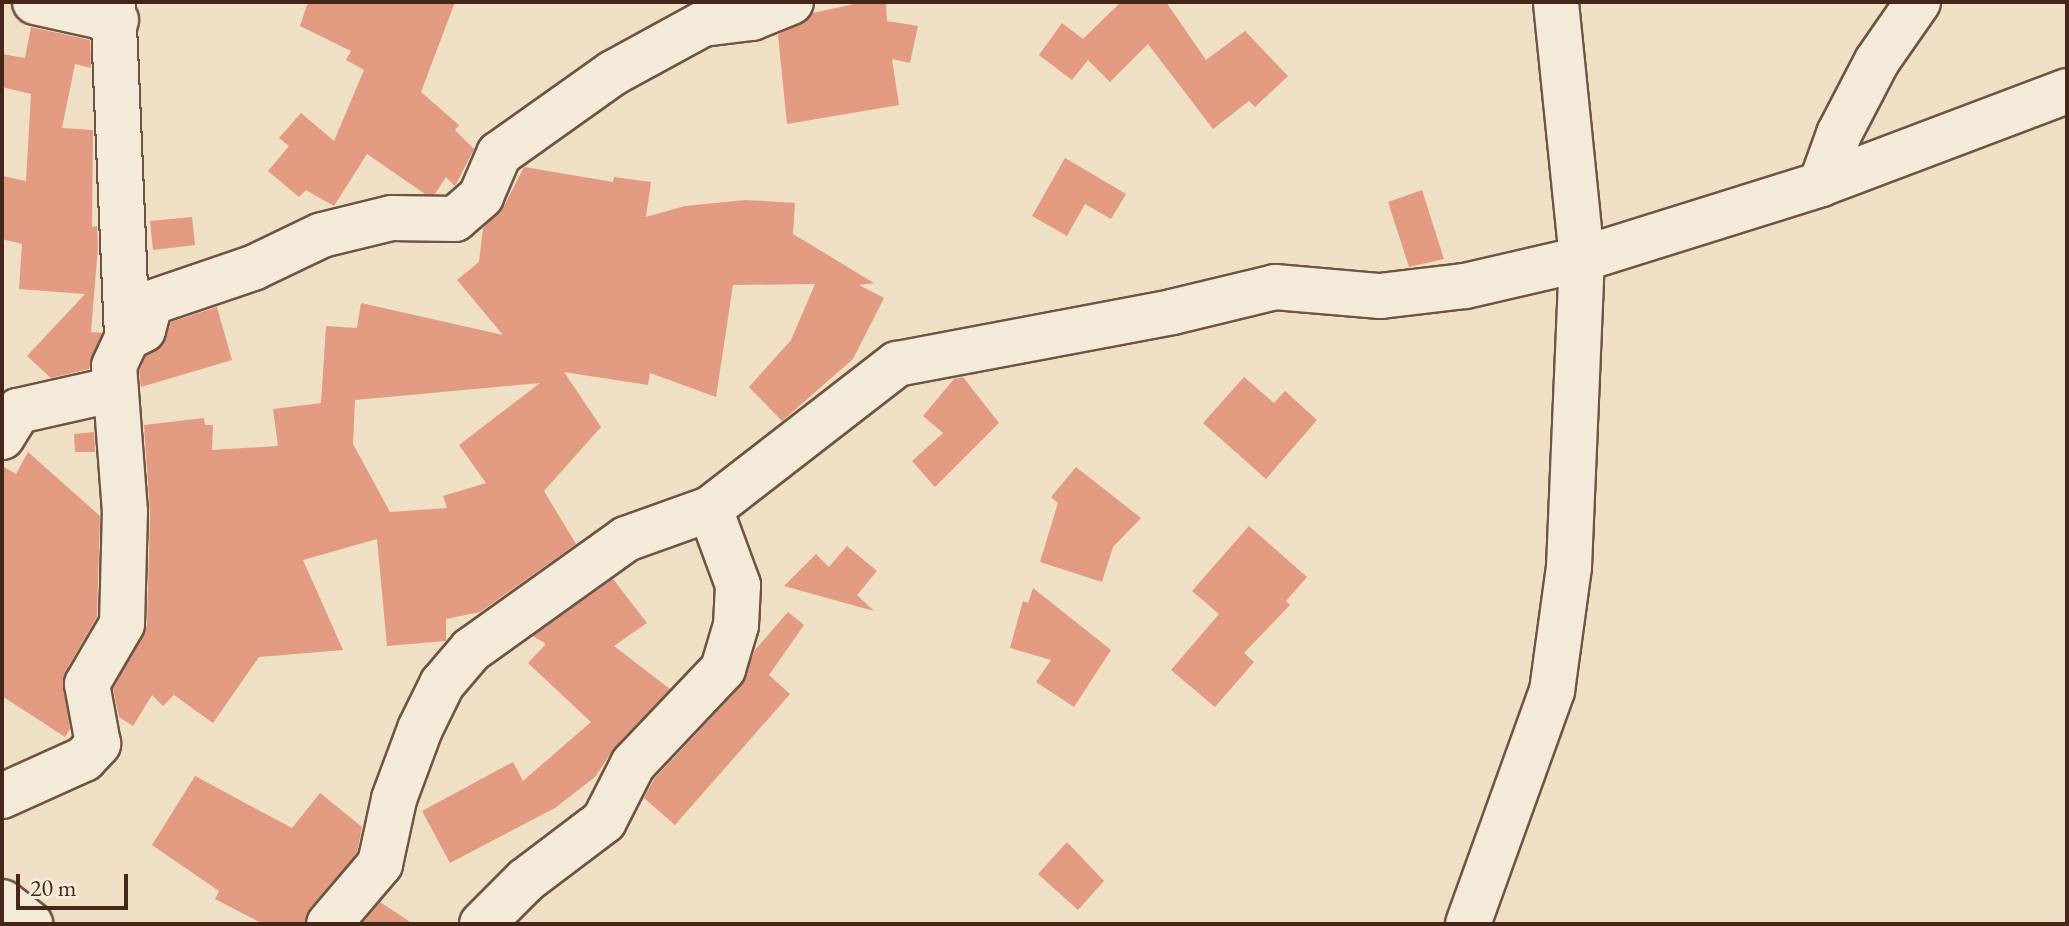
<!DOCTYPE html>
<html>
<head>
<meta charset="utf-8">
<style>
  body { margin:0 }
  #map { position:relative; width:2069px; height:926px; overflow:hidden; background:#eedfc5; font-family:"EB Garamond",serif }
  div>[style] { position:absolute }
  .building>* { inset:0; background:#e29b80 }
  .roads { filter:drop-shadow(2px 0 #6f5443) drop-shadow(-2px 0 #6f5443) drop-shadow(0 2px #6f5443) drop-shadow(0 -2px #6f5443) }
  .street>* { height:44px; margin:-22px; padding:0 22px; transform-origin:22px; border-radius:22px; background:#f4ead9 }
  span { translate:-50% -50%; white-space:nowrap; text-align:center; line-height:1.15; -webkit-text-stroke:8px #f4ead9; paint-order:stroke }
  .frame { position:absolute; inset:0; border:4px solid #452618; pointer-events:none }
  .scale { position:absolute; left:16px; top:874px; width:112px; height:36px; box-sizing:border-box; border:4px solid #452618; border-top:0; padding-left:10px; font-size:24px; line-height:28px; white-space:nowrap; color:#452618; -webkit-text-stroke:6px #f4ead9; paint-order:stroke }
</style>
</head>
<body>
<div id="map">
  <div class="building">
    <div style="clip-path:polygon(308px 2px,455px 2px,421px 92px,459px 125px,455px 130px,474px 149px,455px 186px,446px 177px,435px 194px,425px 194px,367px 154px,334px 206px,306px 190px,299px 197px,268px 171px,289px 146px,279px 138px,301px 113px,334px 141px,364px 70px,346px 60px,351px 51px,300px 26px)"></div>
    <div style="clip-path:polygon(863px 2px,886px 2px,887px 21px,918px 26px,910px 63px,892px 59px,899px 105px,787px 124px,778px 35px,813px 13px)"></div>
    <div style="clip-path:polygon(1121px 2px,1166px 2px,1206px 60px,1245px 31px,1288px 76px,1255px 107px,1249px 101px,1213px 129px,1148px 44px,1110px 82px,1088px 60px,1072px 80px,1039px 55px,1062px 23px,1083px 39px)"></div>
    <div style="clip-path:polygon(31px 27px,90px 40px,91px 68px,75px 64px,62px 128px,93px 130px,92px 227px,97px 226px,98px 246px,91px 332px,102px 333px,89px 369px,51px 378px,27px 356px,85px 294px,19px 289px,22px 244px,2px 239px,2px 176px,26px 181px,31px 94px,2px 87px,2px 54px,25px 58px)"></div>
    <div style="clip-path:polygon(1065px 158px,1126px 194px,1111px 219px,1085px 204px,1067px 236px,1032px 216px)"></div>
    <div style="clip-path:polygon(evenodd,524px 167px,613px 182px,614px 177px,651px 182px,646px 217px,685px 206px,746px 200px,795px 203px,793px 234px,874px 283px,859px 285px,884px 298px,853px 359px,782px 421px,749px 387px,791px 340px,815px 284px,733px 285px,716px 397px,650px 373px,648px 385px,564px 372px,601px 427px,544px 491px,576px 544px,480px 612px,446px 619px,446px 641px,387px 646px,377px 539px,303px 560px,343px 650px,259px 657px,213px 723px,174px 695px,163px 706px,152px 695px,133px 726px,119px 717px,113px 689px,147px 625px,150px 513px,144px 425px,204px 418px,205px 425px,213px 425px,212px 450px,278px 446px,273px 409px,321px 403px,326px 326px,357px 328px,361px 303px,503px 335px,457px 280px,479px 262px,483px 228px,504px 206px,524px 167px,540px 383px,459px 445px,486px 483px,443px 496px,447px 508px,390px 512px,353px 444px,355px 400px,540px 383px)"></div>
    <div style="clip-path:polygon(1422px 190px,1444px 259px,1409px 267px,1388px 202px)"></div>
    <div style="clip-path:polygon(192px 217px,195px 245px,153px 250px,150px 221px)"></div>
    <div style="clip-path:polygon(217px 307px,232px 360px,141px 387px,139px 371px,146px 356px,163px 345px,171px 322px)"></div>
    <div style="clip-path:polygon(963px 377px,999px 423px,935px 487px,912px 461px,943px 433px,923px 416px,954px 379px)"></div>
    <div style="clip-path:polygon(1244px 377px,1274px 403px,1285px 391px,1317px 420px,1266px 479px,1203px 423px)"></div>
    <div style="clip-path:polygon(94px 432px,95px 452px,75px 452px,74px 434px)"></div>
    <div style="clip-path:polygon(28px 452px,100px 516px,97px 617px,65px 672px,70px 729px,65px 737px,2px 696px,2px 466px,16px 474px)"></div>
    <div style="clip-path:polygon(1076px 467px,1141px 518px,1113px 547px,1102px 582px,1040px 562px,1058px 503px,1051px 497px)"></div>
    <div style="clip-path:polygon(1249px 526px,1307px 577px,1286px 601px,1290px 605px,1244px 653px,1254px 662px,1215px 707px,1171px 670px,1219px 614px,1192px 591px)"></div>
    <div style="clip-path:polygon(847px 546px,877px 571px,857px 595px,874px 611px,784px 586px,816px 554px,829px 567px)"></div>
    <div style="clip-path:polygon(613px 579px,647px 623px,614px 646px,670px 689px,615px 747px,595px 777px,555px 808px,450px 863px,422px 811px,513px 762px,523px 781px,591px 722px,528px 663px,546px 644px,533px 636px)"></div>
    <div style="clip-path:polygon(1033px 588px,1111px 650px,1074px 707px,1036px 682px,1051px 660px,1010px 648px,1023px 601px,1028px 603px)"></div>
    <div style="clip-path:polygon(788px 612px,804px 625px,769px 675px,790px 694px,675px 825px,644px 798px,654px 779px,741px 686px,755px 650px)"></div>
    <div style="clip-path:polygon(195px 776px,292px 828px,320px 793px,362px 827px,357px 853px,310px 908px,305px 924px,263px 924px,215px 899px,219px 891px,152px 845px)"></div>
    <div style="clip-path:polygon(1067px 842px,1104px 881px,1078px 910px,1038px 874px)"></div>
    <div style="clip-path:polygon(380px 902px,413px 924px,362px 924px)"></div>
  </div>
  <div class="roads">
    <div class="street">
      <div style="left:35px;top:2px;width:83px;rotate:12.5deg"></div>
      <div style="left:113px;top:2px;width:336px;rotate:87.6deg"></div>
      <div style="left:1821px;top:184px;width:53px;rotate:-70.2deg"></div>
      <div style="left:1839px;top:134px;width:82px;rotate:-62.5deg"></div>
      <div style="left:1877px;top:61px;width:72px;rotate:-55.2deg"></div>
      <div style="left:2px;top:437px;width:31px;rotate:-58deg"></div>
      <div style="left:18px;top:411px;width:100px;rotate:-12.7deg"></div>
      <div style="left:2px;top:796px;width:90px;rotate:-24.3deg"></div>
      <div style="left:84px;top:759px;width:21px;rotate:-47deg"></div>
      <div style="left:98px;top:744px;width:61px;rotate:-100.4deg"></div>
      <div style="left:87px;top:684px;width:69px;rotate:-59.7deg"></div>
      <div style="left:122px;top:624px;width:112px;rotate:-88.5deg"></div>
      <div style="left:125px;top:512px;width:146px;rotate:-94.3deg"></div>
      <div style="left:114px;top:366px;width:31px;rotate:-65deg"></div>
      <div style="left:127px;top:338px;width:18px;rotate:-27deg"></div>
      <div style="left:143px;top:330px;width:28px;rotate:-75deg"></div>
      <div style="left:150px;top:303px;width:109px;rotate:-18.8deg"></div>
      <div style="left:253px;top:268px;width:76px;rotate:-25.6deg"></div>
      <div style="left:322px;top:235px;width:72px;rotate:-13.7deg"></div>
      <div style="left:392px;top:218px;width:63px;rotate:0.9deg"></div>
      <div style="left:455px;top:219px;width:35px;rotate:-41deg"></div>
      <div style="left:481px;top:196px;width:46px;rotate:-66.8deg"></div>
      <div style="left:499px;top:154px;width:140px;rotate:-35.4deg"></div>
      <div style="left:613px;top:73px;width:102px;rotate:-28.6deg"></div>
      <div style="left:703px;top:24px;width:49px;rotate:-7deg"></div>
      <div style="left:752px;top:18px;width:42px;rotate:-22.3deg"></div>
      <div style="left:2px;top:902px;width:36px;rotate:38deg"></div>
      <div style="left:329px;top:924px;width:79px;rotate:-49.6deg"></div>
      <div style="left:380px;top:864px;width:66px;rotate:-77.8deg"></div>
      <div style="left:394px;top:799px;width:75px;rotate:-69.6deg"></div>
      <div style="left:420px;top:729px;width:50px;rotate:-63.9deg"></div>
      <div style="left:442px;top:684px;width:45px;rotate:-49.5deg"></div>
      <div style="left:471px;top:650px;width:191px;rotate:-35.6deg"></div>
      <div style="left:626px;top:539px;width:89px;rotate:-19.7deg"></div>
      <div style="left:710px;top:509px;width:237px;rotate:-37.8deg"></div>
      <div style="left:897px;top:364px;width:280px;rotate:-10.7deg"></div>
      <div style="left:1172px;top:312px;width:106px;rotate:-13.6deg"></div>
      <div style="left:1275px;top:287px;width:106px;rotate:4.9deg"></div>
      <div style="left:1381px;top:296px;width:85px;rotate:-6.8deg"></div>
      <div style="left:1465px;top:286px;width:120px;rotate:-13deg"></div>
      <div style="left:1582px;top:259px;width:250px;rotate:-17.4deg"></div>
      <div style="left:1821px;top:184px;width:263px;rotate:-20.7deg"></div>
      <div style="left:482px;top:924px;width:62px;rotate:-45deg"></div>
      <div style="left:526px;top:880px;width:98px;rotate:-37.1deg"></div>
      <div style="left:604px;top:821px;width:64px;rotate:-63deg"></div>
      <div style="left:633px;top:764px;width:131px;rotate:-46.5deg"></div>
      <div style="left:723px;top:669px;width:46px;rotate:-73.5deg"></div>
      <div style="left:736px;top:625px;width:40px;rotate:-87.1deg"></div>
      <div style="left:738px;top:585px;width:81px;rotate:-110.2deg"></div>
      <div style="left:1468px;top:924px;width:248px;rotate:-70.2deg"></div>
      <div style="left:1552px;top:691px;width:125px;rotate:-82.2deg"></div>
      <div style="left:1569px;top:567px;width:308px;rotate:-87.6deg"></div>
      <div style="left:1582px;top:259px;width:258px;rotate:-95.8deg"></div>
    </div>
  </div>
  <div class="frame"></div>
  <div class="scale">20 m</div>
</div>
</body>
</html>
